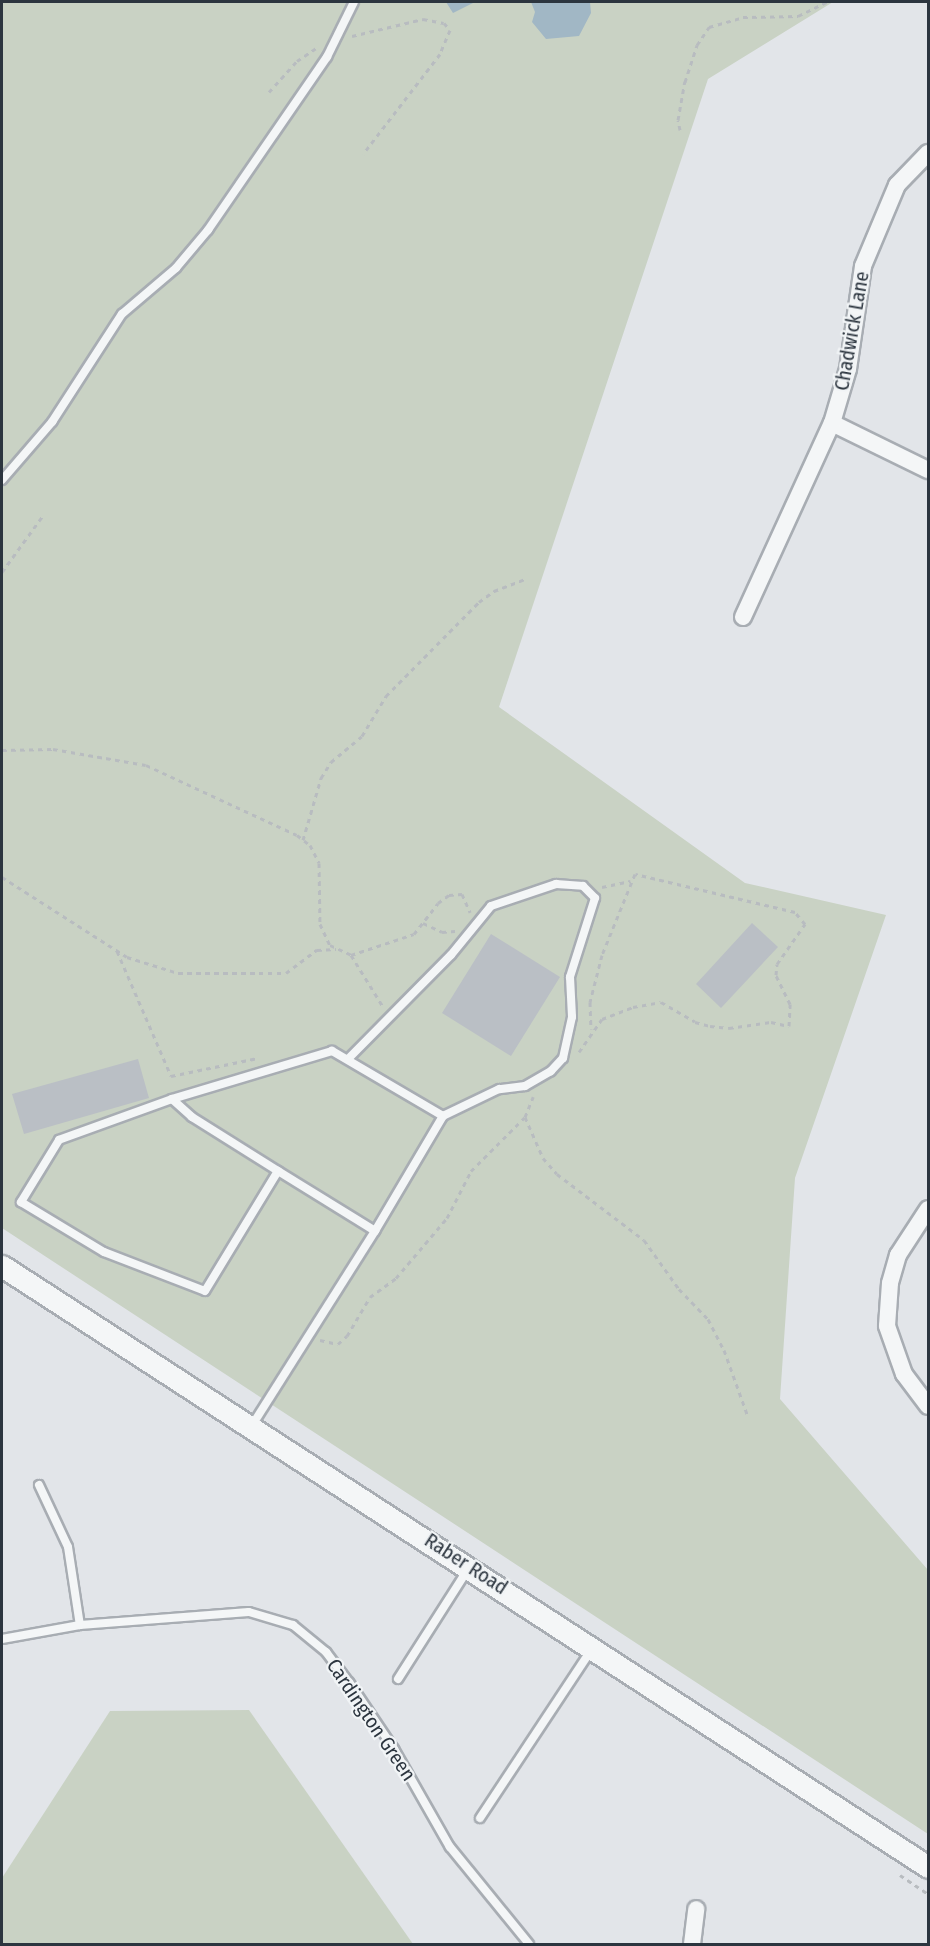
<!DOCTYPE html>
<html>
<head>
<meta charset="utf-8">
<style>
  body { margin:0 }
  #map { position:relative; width:930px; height:1946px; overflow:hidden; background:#e2e5e9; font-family:"Fira Sans Condensed",sans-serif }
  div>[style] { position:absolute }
  .green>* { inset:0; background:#c9d2c4 }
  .water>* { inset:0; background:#a1b7c5 }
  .building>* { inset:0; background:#babfc5 }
  .path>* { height:3px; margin-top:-1.5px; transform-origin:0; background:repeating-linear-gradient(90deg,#b8bcc0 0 4.5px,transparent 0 9px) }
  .roads { filter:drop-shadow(2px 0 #a8adb3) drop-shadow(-2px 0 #a8adb3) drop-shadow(0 2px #a8adb3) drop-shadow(0 -2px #a8adb3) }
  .service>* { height:8px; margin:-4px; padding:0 4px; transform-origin:4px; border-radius:4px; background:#f4f6f7 }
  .minor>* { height:16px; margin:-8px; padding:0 8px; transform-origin:8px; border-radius:8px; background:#f4f6f7 }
  .tertiary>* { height:21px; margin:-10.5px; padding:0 10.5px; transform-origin:10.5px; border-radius:10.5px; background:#f4f6f7 }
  span { translate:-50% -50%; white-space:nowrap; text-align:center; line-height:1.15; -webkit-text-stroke:4.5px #f1f4f6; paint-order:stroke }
  .street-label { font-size:20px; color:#2c353f }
  .frame { position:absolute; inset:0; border:3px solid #2c353f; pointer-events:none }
</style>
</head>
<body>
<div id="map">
  <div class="green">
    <div style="clip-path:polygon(2px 2px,833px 2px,708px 79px,499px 707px,745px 883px,886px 915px,795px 1178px,780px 1399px,928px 1570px,928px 1834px,2px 1228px)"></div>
    <div style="clip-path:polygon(249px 1710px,413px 1944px,2px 1944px,2px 1878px,110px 1711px)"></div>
  </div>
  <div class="water">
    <div style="clip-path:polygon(446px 2px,475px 2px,453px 13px)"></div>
    <div style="clip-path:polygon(531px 2px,590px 2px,591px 13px,579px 36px,546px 39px,532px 22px,535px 12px)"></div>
  </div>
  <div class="building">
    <div style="clip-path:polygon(752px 923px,778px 947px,721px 1008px,696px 984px)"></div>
    <div style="clip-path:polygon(491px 934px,560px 977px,511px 1056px,442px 1013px)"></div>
    <div style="clip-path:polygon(138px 1059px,149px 1098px,24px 1134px,12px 1094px)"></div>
  </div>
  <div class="path">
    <div style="left:352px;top:36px;width:73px;rotate:-13.5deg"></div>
    <div style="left:423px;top:19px;width:21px;rotate:11deg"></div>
    <div style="left:444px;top:23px;width:9px;rotate:49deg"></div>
    <div style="left:450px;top:30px;width:26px;rotate:113deg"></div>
    <div style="left:440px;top:54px;width:126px;rotate:127.6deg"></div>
    <div style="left:269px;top:92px;width:42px;rotate:-47.9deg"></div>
    <div style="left:297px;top:61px;width:25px;rotate:-34deg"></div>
    <div style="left:680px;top:130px;width:10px;rotate:-101deg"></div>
    <div style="left:678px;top:120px;width:39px;rotate:-80deg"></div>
    <div style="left:685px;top:82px;width:39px;rotate:-72deg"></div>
    <div style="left:697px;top:45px;width:22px;rotate:-56deg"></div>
    <div style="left:709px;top:27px;width:35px;rotate:-16deg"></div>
    <div style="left:743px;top:17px;width:55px;rotate:-1deg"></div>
    <div style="left:798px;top:16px;width:32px;rotate:-26deg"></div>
    <div style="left:2px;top:572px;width:68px;rotate:-54deg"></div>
    <div style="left:2px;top:750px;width:51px;rotate:-1.1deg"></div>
    <div style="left:53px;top:749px;width:94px;rotate:9.8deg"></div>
    <div style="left:146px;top:765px;width:166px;rotate:24.9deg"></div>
    <div style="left:297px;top:835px;width:16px;rotate:38deg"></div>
    <div style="left:310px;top:845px;width:20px;rotate:63deg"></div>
    <div style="left:319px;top:863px;width:61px;rotate:89.1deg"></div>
    <div style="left:320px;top:924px;width:23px;rotate:65deg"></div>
    <div style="left:330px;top:945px;width:23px;rotate:25deg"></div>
    <div style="left:351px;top:955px;width:66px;rotate:-18.4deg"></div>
    <div style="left:414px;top:934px;width:39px;rotate:-52deg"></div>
    <div style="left:438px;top:903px;width:14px;rotate:-36deg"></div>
    <div style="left:449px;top:895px;width:13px;rotate:-4deg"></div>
    <div style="left:462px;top:894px;width:20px;rotate:66deg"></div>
    <div style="left:303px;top:840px;width:65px;rotate:-73.8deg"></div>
    <div style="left:321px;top:778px;width:19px;rotate:-58deg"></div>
    <div style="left:331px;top:762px;width:40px;rotate:-40deg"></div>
    <div style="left:362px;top:736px;width:47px;rotate:-59deg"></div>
    <div style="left:386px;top:696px;width:132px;rotate:-45.3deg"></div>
    <div style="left:479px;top:602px;width:19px;rotate:-36deg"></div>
    <div style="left:494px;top:591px;width:33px;rotate:-21deg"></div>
    <div style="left:2px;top:877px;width:148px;rotate:32.6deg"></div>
    <div style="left:127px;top:957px;width:53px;rotate:17.4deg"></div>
    <div style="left:178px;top:973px;width:108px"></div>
    <div style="left:286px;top:973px;width:39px;rotate:-37deg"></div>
    <div style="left:317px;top:950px;width:19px;rotate:-3deg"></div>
    <div style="left:602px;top:887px;width:29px;rotate:-12deg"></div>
    <div style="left:423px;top:923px;width:21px;rotate:25deg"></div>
    <div style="left:442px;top:932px;width:13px;rotate:-4deg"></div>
    <div style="left:117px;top:951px;width:136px;rotate:66.6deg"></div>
    <div style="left:171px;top:1076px;width:89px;rotate:-11.7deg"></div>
    <div style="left:351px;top:955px;width:59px;rotate:58.2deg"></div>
    <div style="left:579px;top:1052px;width:40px;rotate:-55.1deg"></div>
    <div style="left:602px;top:1019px;width:33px;rotate:-21deg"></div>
    <div style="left:633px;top:1007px;width:28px;rotate:-10deg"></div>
    <div style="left:661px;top:1002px;width:39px;rotate:30deg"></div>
    <div style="left:695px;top:1022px;width:16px;rotate:15deg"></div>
    <div style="left:710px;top:1026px;width:19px;rotate:6deg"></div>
    <div style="left:729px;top:1028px;width:42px;rotate:-8.1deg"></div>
    <div style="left:771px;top:1022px;width:18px;rotate:13deg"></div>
    <div style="left:789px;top:1026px;width:22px;rotate:-87deg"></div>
    <div style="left:790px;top:1004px;width:32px;rotate:-116deg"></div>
    <div style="left:776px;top:975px;width:11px;rotate:-85deg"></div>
    <div style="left:777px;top:964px;width:49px;rotate:-55deg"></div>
    <div style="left:805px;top:924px;width:16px;rotate:-130deg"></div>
    <div style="left:795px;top:912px;width:164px;rotate:-166.6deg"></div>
    <div style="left:635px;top:874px;width:87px;rotate:112.2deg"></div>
    <div style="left:602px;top:955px;width:49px;rotate:104.3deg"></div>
    <div style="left:590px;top:1002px;width:27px;rotate:88deg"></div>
    <div style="left:525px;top:1117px;width:22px;rotate:-68deg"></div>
    <div style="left:320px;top:1340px;width:18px;rotate:13deg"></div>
    <div style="left:338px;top:1344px;width:12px;rotate:-42deg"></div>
    <div style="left:347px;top:1336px;width:45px;rotate:-59.5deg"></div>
    <div style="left:370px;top:1297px;width:32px;rotate:-36deg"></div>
    <div style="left:396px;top:1278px;width:79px;rotate:-49.6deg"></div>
    <div style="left:447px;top:1218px;width:53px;rotate:-62.9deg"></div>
    <div style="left:471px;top:1171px;width:76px;rotate:-45deg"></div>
    <div style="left:525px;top:1117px;width:45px;rotate:66.3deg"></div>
    <div style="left:543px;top:1158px;width:21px;rotate:49deg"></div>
    <div style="left:557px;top:1174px;width:109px;rotate:37.2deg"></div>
    <div style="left:644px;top:1240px;width:60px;rotate:54.5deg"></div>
    <div style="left:679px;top:1289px;width:42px;rotate:46deg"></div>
    <div style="left:708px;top:1319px;width:35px;rotate:63deg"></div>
    <div style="left:724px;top:1350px;width:68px;rotate:70.2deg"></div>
    <div style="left:900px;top:1875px;width:34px;rotate:34deg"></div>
  </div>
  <div class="roads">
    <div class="service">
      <div style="left:2px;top:480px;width:77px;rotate:-49.2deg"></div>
      <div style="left:52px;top:422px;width:129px;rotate:-57.1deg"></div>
      <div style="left:122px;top:314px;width:71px;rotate:-40.4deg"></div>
      <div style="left:176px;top:268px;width:50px;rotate:-49.9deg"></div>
      <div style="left:208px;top:230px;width:210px;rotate:-55.5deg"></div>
      <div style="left:327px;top:57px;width:61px;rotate:-63.9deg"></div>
      <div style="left:349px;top:1058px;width:145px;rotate:-45.3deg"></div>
      <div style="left:451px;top:955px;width:63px;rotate:-50.8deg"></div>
      <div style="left:491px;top:906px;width:69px;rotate:-18.7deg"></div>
      <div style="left:556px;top:884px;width:27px;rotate:4deg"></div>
      <div style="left:583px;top:886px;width:17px;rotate:45deg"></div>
      <div style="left:595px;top:898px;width:83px;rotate:107.6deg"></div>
      <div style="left:570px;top:977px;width:40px;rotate:87.1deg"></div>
      <div style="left:572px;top:1017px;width:42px;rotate:102.4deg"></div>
      <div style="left:563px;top:1058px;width:18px;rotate:133deg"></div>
      <div style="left:551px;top:1071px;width:30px;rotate:150deg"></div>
      <div style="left:525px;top:1086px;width:26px;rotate:173deg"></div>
      <div style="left:499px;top:1089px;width:62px;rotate:154.3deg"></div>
      <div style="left:172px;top:1099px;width:27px;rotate:42deg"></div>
      <div style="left:192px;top:1117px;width:102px;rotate:32.1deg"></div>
      <div style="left:251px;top:1427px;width:232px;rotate:-57.7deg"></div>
      <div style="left:375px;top:1231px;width:134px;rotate:-59.4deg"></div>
      <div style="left:443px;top:1116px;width:129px;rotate:-149.6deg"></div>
      <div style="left:332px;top:1051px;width:167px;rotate:163.3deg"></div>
      <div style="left:172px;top:1099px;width:120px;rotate:160.1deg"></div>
      <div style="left:59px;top:1140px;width:73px;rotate:121.5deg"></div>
      <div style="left:21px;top:1202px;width:97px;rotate:31.1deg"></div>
      <div style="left:104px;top:1252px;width:108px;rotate:21.1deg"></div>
      <div style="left:205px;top:1291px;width:140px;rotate:-58.7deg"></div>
      <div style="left:278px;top:1171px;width:114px;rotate:31.7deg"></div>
      <div style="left:39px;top:1485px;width:68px;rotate:64.9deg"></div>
      <div style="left:68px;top:1547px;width:79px;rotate:81.3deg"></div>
      <div style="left:2px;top:1639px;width:79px;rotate:-10.2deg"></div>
      <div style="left:80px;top:1625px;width:169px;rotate:-4.4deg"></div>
      <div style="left:249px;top:1612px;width:46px;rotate:16.5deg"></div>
      <div style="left:293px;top:1625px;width:43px;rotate:39.3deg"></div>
      <div style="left:326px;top:1652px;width:38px;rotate:53deg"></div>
      <div style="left:349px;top:1682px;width:81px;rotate:56.1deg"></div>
      <div style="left:394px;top:1749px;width:113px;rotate:60.3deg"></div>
      <div style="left:450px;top:1847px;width:125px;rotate:50.8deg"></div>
      <div style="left:398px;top:1679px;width:130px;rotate:-57.5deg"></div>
      <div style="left:480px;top:1818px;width:201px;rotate:-56.5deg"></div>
    </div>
    <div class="minor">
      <div style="left:832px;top:423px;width:107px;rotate:26.1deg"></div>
      <div style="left:743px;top:617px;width:213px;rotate:-65.4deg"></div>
      <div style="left:832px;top:423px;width:56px;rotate:-73.5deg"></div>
      <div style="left:848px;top:369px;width:104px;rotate:-81.7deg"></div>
      <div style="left:863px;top:266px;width:88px;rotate:-67.2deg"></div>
      <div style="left:897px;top:185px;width:45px;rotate:-45.9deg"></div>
      <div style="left:928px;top:1209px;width:55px;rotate:123.1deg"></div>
      <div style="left:898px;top:1255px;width:29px;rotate:106deg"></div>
      <div style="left:890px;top:1283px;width:43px;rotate:94deg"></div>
      <div style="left:887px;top:1326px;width:51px;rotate:70.5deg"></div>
      <div style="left:904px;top:1374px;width:40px;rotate:53deg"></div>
      <div style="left:692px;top:1944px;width:35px;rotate:-83deg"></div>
    </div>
    <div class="tertiary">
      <div style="left:2px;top:1266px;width:1104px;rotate:32.98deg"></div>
    </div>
  </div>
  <div class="street-label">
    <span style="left:852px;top:331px;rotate:-80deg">Chadwick Lane</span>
    <span style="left:466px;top:1564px;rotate:33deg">Raber Road</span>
    <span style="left:371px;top:1720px;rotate:56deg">Cardington Green</span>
  </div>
  <div class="frame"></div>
</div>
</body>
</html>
